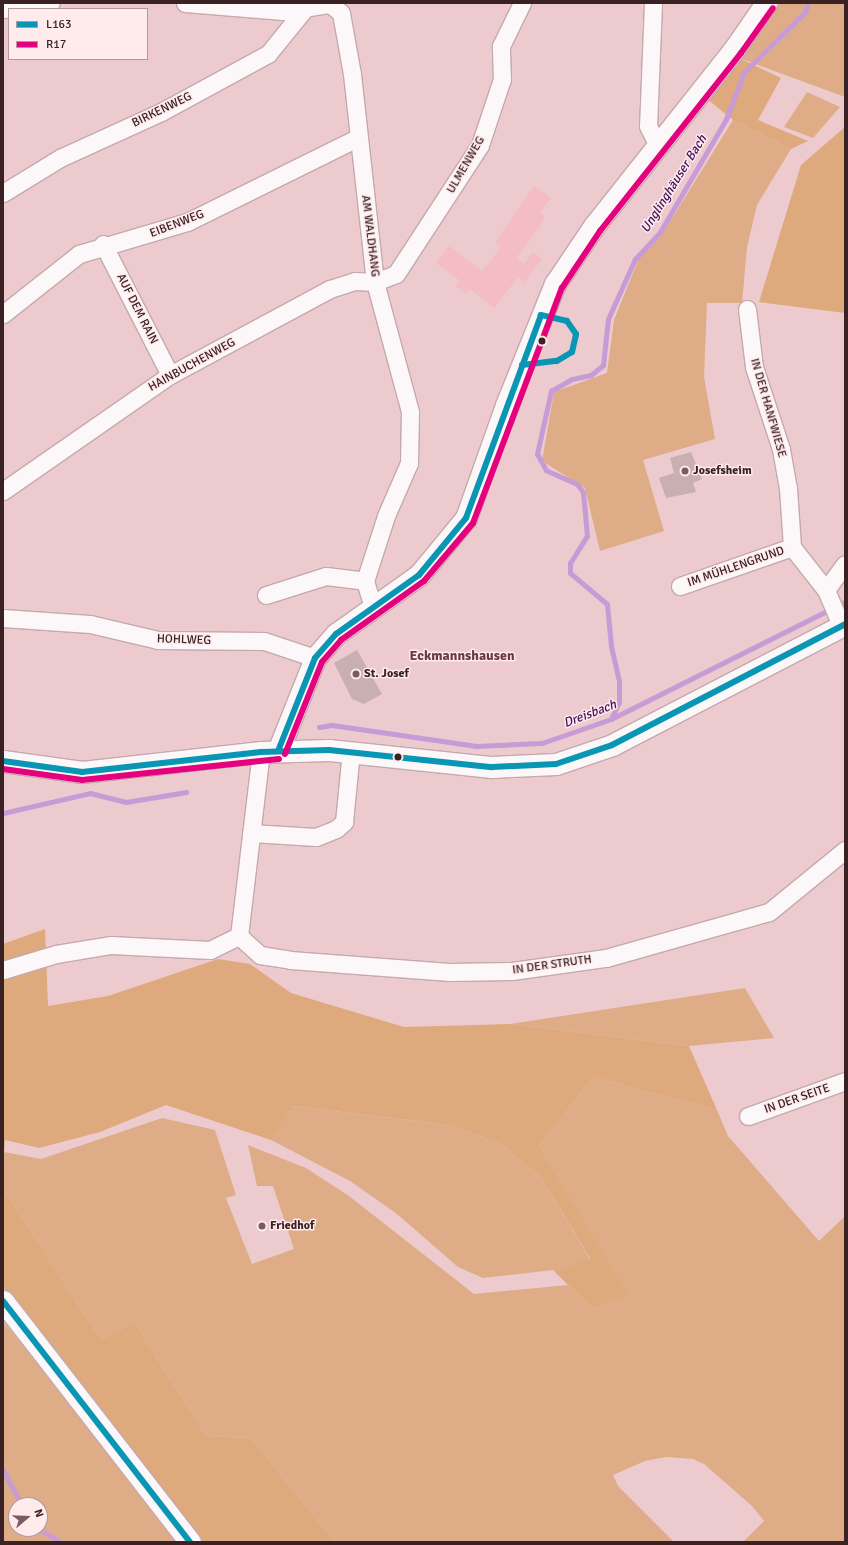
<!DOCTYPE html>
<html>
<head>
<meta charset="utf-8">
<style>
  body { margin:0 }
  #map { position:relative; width:848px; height:1545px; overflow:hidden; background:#edcace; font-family:Signika,sans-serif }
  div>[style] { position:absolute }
  .built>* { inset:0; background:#f4bcc4 }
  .green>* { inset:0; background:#dead88 }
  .forest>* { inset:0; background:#dea97c }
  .stream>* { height:5px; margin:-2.5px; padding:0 2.5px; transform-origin:2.5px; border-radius:2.5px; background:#c69bd6 }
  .building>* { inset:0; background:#c9aeb2 }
  .roads { filter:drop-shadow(1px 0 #c4a9ad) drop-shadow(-1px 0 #c4a9ad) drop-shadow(0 1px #c4a9ad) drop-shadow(0 -1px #c4a9ad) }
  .minor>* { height:17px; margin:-8.5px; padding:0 8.5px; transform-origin:8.5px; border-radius:8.5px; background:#fcf7f8 }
  .major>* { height:21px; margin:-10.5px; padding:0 10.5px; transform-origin:10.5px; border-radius:10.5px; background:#fcf7f8 }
  .bus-1>* { height:6px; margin:-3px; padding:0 3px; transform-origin:3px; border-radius:3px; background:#0995b4 }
  .bus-2>* { height:6px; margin:-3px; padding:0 3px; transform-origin:3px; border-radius:3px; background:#e5007d }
  .dots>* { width:11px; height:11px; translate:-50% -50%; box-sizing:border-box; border:2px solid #ffeaec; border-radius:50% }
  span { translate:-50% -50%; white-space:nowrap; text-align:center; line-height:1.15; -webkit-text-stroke:3px #ffeaec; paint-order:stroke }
  .street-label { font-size:12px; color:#392124 }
  .poi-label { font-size:12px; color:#392124; font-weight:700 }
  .left { translate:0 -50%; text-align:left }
  .water-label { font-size:13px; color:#41125d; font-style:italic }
  .quarter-label { font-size:14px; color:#6f3943; font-weight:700 }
  .frame { position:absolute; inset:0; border:4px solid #392124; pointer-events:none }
  .legend { position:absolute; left:8px; top:8px; width:140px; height:52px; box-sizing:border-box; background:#ffeaec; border:1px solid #b09a9c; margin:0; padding:5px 7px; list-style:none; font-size:12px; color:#392124 }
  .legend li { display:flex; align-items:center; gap:8px; height:20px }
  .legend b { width:20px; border:1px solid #b09a9c }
  .north { position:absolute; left:8px; top:1497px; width:40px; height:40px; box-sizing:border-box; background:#ffeaec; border:1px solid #b09a9c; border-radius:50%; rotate:71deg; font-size:11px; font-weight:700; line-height:16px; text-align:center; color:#392124 }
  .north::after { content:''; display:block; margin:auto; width:14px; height:18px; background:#785c60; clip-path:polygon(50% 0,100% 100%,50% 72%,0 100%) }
</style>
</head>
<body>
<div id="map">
  <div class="built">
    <div style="clip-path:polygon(534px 186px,551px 198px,540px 212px,545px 216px,543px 222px,516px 258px,524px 264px,533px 252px,542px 259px,525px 282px,518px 277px,494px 308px,470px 289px,465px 294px,456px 286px,459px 280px,436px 263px,449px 246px,482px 271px,501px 248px,495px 243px)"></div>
  </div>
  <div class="green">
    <div style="clip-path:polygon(780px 3px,845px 3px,845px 97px,739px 58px)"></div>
    <div style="clip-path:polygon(807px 92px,840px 107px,813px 138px,784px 127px)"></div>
    <div style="clip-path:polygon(733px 120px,791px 149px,757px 205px,747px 247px,742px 303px,707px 303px,704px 377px,715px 439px,643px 460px,664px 531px,600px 551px,585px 488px,542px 461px,554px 392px,607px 373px,614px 320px,639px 258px,661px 236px)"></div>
    <div style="clip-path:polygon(745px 988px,774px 1038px,689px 1046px,510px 1024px)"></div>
    <div style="clip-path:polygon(593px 1077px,717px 1110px,728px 1136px,819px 1241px,845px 1216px,845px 1542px,743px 1542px,764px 1521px,752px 1506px,704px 1464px,693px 1459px,666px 1457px,645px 1461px,613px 1475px,618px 1486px,674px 1542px,335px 1542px,251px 1438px,206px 1436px,134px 1322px,101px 1340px,3px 1188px,4px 1152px,41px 1159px,162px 1118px,215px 1130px,236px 1195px,226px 1198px,252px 1264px,294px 1249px,273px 1186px,257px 1186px,248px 1145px,306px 1168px,349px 1196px,474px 1294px,568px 1285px,591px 1308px,628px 1296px,539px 1146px)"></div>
    <div style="clip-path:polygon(291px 1106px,450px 1125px,501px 1144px,540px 1176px,591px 1261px,553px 1270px,483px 1278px,458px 1267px,397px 1214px,350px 1181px,271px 1140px)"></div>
    <div style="clip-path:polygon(evenodd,3px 1321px,32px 1357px,182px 1542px,3px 1542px,3px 1321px,16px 1505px,40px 1505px,40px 1529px,16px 1529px,16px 1505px)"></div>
  </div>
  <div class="forest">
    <div style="clip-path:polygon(739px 58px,781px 78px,758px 120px,808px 141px,791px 149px,733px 120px,706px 98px)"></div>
    <div style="clip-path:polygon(845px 127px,845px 313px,759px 302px,801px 165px)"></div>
    <div style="clip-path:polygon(45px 929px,48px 1006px,108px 996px,218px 959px,250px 964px,291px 993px,404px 1027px,510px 1024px,689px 1046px,717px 1110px,593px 1077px,539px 1146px,629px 1296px,591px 1308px,553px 1270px,591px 1260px,540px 1176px,501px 1144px,450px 1125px,292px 1106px,271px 1140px,166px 1105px,100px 1132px,39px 1148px,5px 1140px,3px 1169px,3px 944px)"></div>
    <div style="clip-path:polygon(3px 1188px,101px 1340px,134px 1322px,206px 1436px,251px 1438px,335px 1542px,199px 1542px,77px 1379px,3px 1287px)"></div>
  </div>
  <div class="stream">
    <div style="left:611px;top:719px;width:19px;rotate:-65deg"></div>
    <div style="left:619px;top:702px;width:21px;rotate:-90deg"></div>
    <div style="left:619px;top:681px;width:36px;rotate:-103deg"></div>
    <div style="left:611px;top:646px;width:42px;rotate:-95.4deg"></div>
    <div style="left:607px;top:604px;width:48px;rotate:-140deg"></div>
    <div style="left:570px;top:573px;width:10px;rotate:-90deg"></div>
    <div style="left:570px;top:563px;width:32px;rotate:-58deg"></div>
    <div style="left:587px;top:536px;width:44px;rotate:-95.2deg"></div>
    <div style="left:583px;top:492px;width:10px;rotate:-127deg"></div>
    <div style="left:577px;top:484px;width:34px;rotate:-156deg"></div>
    <div style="left:546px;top:470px;width:18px;rotate:-119deg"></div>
    <div style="left:537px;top:454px;width:65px;rotate:-77.5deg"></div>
    <div style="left:551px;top:391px;width:24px;rotate:-30deg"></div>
    <div style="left:572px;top:379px;width:19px;rotate:-12deg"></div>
    <div style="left:591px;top:375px;width:16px;rotate:-40deg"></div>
    <div style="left:603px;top:365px;width:46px;rotate:-83.8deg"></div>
    <div style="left:608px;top:319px;width:66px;rotate:-65.8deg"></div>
    <div style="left:635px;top:259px;width:37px;rotate:-47deg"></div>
    <div style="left:660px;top:232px;width:131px;rotate:-59.7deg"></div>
    <div style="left:726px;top:119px;width:50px;rotate:-69deg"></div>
    <div style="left:744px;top:72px;width:86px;rotate:-44.5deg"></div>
    <div style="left:805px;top:12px;width:9px;rotate:-72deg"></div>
    <div style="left:319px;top:727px;width:13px;rotate:-9deg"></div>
    <div style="left:332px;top:725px;width:146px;rotate:8.3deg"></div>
    <div style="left:476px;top:746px;width:66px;rotate:-2.6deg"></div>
    <div style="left:542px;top:743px;width:73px;rotate:-19.2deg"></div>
    <div style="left:611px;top:719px;width:262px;rotate:-26.6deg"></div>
    <div style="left:3px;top:813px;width:89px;rotate:-12.9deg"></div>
    <div style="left:90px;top:793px;width:37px;rotate:14deg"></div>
    <div style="left:126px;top:802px;width:61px;rotate:-9.5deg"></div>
    <div style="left:3px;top:1470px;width:40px;rotate:62deg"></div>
    <div style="left:39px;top:1529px;width:25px;rotate:32deg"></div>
  </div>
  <div class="building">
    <div style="clip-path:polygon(691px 452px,702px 479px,693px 483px,696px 492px,666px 498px,659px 478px,674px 473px,670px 458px)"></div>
    <div style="clip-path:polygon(357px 650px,382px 694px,364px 704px,352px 699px,334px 663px)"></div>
  </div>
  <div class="roads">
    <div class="minor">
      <div style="left:185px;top:3px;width:98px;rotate:4.7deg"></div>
      <div style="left:283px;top:11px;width:48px;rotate:-8.5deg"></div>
      <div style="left:330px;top:4px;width:14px;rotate:39deg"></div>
      <div style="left:341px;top:13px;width:62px;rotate:79.8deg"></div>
      <div style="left:352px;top:74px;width:209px;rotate:83.7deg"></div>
      <div style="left:375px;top:282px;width:135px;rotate:74.9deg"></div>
      <div style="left:410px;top:412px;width:51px;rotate:91.1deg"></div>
      <div style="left:409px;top:463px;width:58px;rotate:113.5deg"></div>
      <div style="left:386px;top:516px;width:68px;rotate:107.9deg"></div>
      <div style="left:365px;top:581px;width:27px;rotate:73deg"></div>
      <div style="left:653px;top:3px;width:123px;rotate:92.3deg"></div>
      <div style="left:648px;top:126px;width:22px;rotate:63deg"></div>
      <div style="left:3px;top:9px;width:48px;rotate:-7.1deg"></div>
      <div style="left:3px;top:193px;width:67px;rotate:-31.6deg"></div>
      <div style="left:60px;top:158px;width:111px;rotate:-24.5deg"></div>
      <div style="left:161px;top:112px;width:122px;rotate:-28.5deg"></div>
      <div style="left:268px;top:54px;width:60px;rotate:-51deg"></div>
      <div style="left:103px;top:244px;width:147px;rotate:62.9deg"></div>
      <div style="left:747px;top:309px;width:58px;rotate:83.1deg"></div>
      <div style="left:754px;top:367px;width:86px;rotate:71.8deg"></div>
      <div style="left:781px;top:449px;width:40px;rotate:80deg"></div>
      <div style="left:788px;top:488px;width:59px;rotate:86.1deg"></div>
      <div style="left:792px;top:547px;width:55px;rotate:51.7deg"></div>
      <div style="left:826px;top:590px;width:39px;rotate:67deg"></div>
      <div style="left:3px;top:314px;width:97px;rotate:-38.3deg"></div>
      <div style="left:79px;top:254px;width:113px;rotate:-16.5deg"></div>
      <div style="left:187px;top:222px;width:190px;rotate:-26.3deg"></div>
      <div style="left:3px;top:491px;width:203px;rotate:-34.8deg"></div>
      <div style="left:170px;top:375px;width:182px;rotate:-28.3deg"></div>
      <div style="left:330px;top:289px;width:26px;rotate:-18deg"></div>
      <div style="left:355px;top:281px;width:20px;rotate:3deg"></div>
      <div style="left:375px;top:282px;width:22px;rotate:-21deg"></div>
      <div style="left:396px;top:274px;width:154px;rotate:-56.9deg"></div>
      <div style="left:480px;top:145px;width:70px;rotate:-71.6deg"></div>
      <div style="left:502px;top:79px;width:33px;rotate:-92deg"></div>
      <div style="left:501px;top:46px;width:48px;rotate:-64deg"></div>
      <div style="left:680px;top:586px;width:119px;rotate:-19.2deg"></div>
      <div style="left:826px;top:590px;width:32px;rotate:-54deg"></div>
      <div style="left:266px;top:595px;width:63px;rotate:-17.6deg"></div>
      <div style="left:326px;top:576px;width:39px;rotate:7deg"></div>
      <div style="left:3px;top:618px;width:87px;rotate:3.9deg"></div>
      <div style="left:90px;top:624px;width:70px;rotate:13.2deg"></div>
      <div style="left:158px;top:640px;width:106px;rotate:0.5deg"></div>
      <div style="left:264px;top:641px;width:54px;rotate:18.4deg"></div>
      <div style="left:251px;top:833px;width:65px;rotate:3.5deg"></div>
      <div style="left:316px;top:837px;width:22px;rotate:-22deg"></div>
      <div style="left:336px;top:829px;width:11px;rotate:-41deg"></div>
      <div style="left:344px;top:822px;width:71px;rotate:-84.4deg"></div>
      <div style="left:239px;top:936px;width:28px;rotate:42deg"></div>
      <div style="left:260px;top:955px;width:30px;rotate:9deg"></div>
      <div style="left:290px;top:960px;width:160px;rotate:4.3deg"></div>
      <div style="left:450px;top:972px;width:62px;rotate:-0.9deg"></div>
      <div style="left:512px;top:971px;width:95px;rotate:-7.9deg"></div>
      <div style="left:606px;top:958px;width:169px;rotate:-15.8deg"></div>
      <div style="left:769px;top:912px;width:98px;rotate:-39.2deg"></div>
      <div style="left:3px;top:970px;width:55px;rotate:-16.8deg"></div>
      <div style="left:56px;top:954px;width:56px;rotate:-9.3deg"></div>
      <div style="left:111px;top:945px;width:99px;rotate:2.9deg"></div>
      <div style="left:210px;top:950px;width:32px;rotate:-26deg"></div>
      <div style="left:239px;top:936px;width:185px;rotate:-83.2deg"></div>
      <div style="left:748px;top:1116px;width:103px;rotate:-19.8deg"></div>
    </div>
    <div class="major">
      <div style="left:278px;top:751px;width:100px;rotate:-68.3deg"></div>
      <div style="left:315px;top:658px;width:32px;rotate:-49deg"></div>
      <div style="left:336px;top:634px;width:102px;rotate:-35.4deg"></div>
      <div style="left:419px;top:575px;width:74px;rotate:-50.5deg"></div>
      <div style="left:466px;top:518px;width:120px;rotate:-70.5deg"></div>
      <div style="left:506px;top:405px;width:131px;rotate:-68deg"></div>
      <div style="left:555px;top:284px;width:70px;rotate:-56.1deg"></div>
      <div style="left:594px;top:226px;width:227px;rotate:-51.6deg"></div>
      <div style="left:735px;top:48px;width:55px;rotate:-55.4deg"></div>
      <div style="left:3px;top:761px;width:80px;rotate:7.9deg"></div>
      <div style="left:82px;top:772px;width:180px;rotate:-6.4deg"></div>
      <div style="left:261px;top:752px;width:68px;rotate:-1.7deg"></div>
      <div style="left:329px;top:750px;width:164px;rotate:6deg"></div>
      <div style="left:492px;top:767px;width:64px;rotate:-2.7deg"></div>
      <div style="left:556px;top:764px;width:59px;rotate:-18.7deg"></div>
      <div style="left:612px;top:745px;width:263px;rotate:-27.4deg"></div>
      <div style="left:3px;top:1301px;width:305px;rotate:52.2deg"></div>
    </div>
  </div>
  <div class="bus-1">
    <div style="left:522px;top:365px;width:35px;rotate:-7deg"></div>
    <div style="left:557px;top:361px;width:17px;rotate:-31deg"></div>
    <div style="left:572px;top:352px;width:18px;rotate:-77deg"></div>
    <div style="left:576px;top:334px;width:16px;rotate:-125deg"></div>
    <div style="left:567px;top:321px;width:27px;rotate:-167deg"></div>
    <div style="left:278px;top:751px;width:100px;rotate:-68.3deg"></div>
    <div style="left:315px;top:658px;width:32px;rotate:-49deg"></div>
    <div style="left:336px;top:634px;width:102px;rotate:-35.4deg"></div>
    <div style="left:419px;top:575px;width:74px;rotate:-50.5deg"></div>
    <div style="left:466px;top:518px;width:216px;rotate:-69.7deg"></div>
    <div style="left:3px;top:761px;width:80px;rotate:7.9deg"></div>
    <div style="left:82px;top:772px;width:180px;rotate:-6.4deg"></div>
    <div style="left:261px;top:752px;width:68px;rotate:-1.7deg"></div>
    <div style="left:329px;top:750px;width:164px;rotate:6deg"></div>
    <div style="left:492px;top:767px;width:64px;rotate:-2.7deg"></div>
    <div style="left:556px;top:764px;width:59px;rotate:-18.7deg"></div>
    <div style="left:612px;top:745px;width:263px;rotate:-27.4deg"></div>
    <div style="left:3px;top:1301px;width:305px;rotate:52.2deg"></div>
  </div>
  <div class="bus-2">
    <div style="left:285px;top:754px;width:99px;rotate:-68.1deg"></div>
    <div style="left:322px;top:662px;width:29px;rotate:-49deg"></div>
    <div style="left:341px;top:640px;width:102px;rotate:-35.4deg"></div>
    <div style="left:424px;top:581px;width:76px;rotate:-49.8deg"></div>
    <div style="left:473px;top:523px;width:251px;rotate:-69.3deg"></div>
    <div style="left:562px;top:288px;width:69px;rotate:-56.3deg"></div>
    <div style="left:600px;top:231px;width:227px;rotate:-51.6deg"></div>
    <div style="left:741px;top:53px;width:55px;rotate:-54.6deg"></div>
    <div style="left:3px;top:769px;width:80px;rotate:7.9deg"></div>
    <div style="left:82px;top:780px;width:198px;rotate:-6.1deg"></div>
  </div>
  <div class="dots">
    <div style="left:542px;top:341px;background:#392124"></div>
    <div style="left:685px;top:471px;background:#785c60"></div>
    <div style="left:356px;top:674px;background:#785c60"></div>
    <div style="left:398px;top:757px;background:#392124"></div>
    <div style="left:262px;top:1226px;background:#785c60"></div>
  </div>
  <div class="street-label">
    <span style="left:162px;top:110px;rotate:-26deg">BIRKENWEG</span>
    <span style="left:466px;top:165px;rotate:-60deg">ULMENWEG</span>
    <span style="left:177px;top:224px;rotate:-21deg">EIBENWEG</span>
    <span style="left:370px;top:236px;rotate:83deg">AM WALDHANG</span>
    <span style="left:137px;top:309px;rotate:63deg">AUF DEM RAIN</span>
    <span style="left:192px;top:365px;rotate:-29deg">HAINBUCHENWEG</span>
    <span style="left:768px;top:408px;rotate:74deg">IN DER HANFWIESE</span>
    <span style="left:736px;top:567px;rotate:-19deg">IM MÜHLENGRUND</span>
    <span style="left:184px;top:640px;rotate:2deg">HOHLWEG</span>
    <span style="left:552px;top:965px;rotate:-8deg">IN DER STRUTH</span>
    <span style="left:797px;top:1099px;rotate:-19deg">IN DER SEITE</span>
  </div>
  <div class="poi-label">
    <span class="left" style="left:693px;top:471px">Josefsheim</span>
    <span class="left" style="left:364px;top:674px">St. Josef</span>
    <span class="left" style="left:270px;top:1226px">Friedhof</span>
  </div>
  <div class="water-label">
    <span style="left:674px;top:184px;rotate:-58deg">Unglinghäuser Bach</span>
    <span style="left:590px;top:714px;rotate:-21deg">Dreisbach</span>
  </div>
  <div class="quarter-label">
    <span style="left:462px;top:656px">Eckmannshausen</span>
  </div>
  <div class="frame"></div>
  <ul class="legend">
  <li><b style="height:5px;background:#0995b4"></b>L163</li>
  <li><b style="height:5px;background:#e5007d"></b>R17</li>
  </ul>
  <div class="north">N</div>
</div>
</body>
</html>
